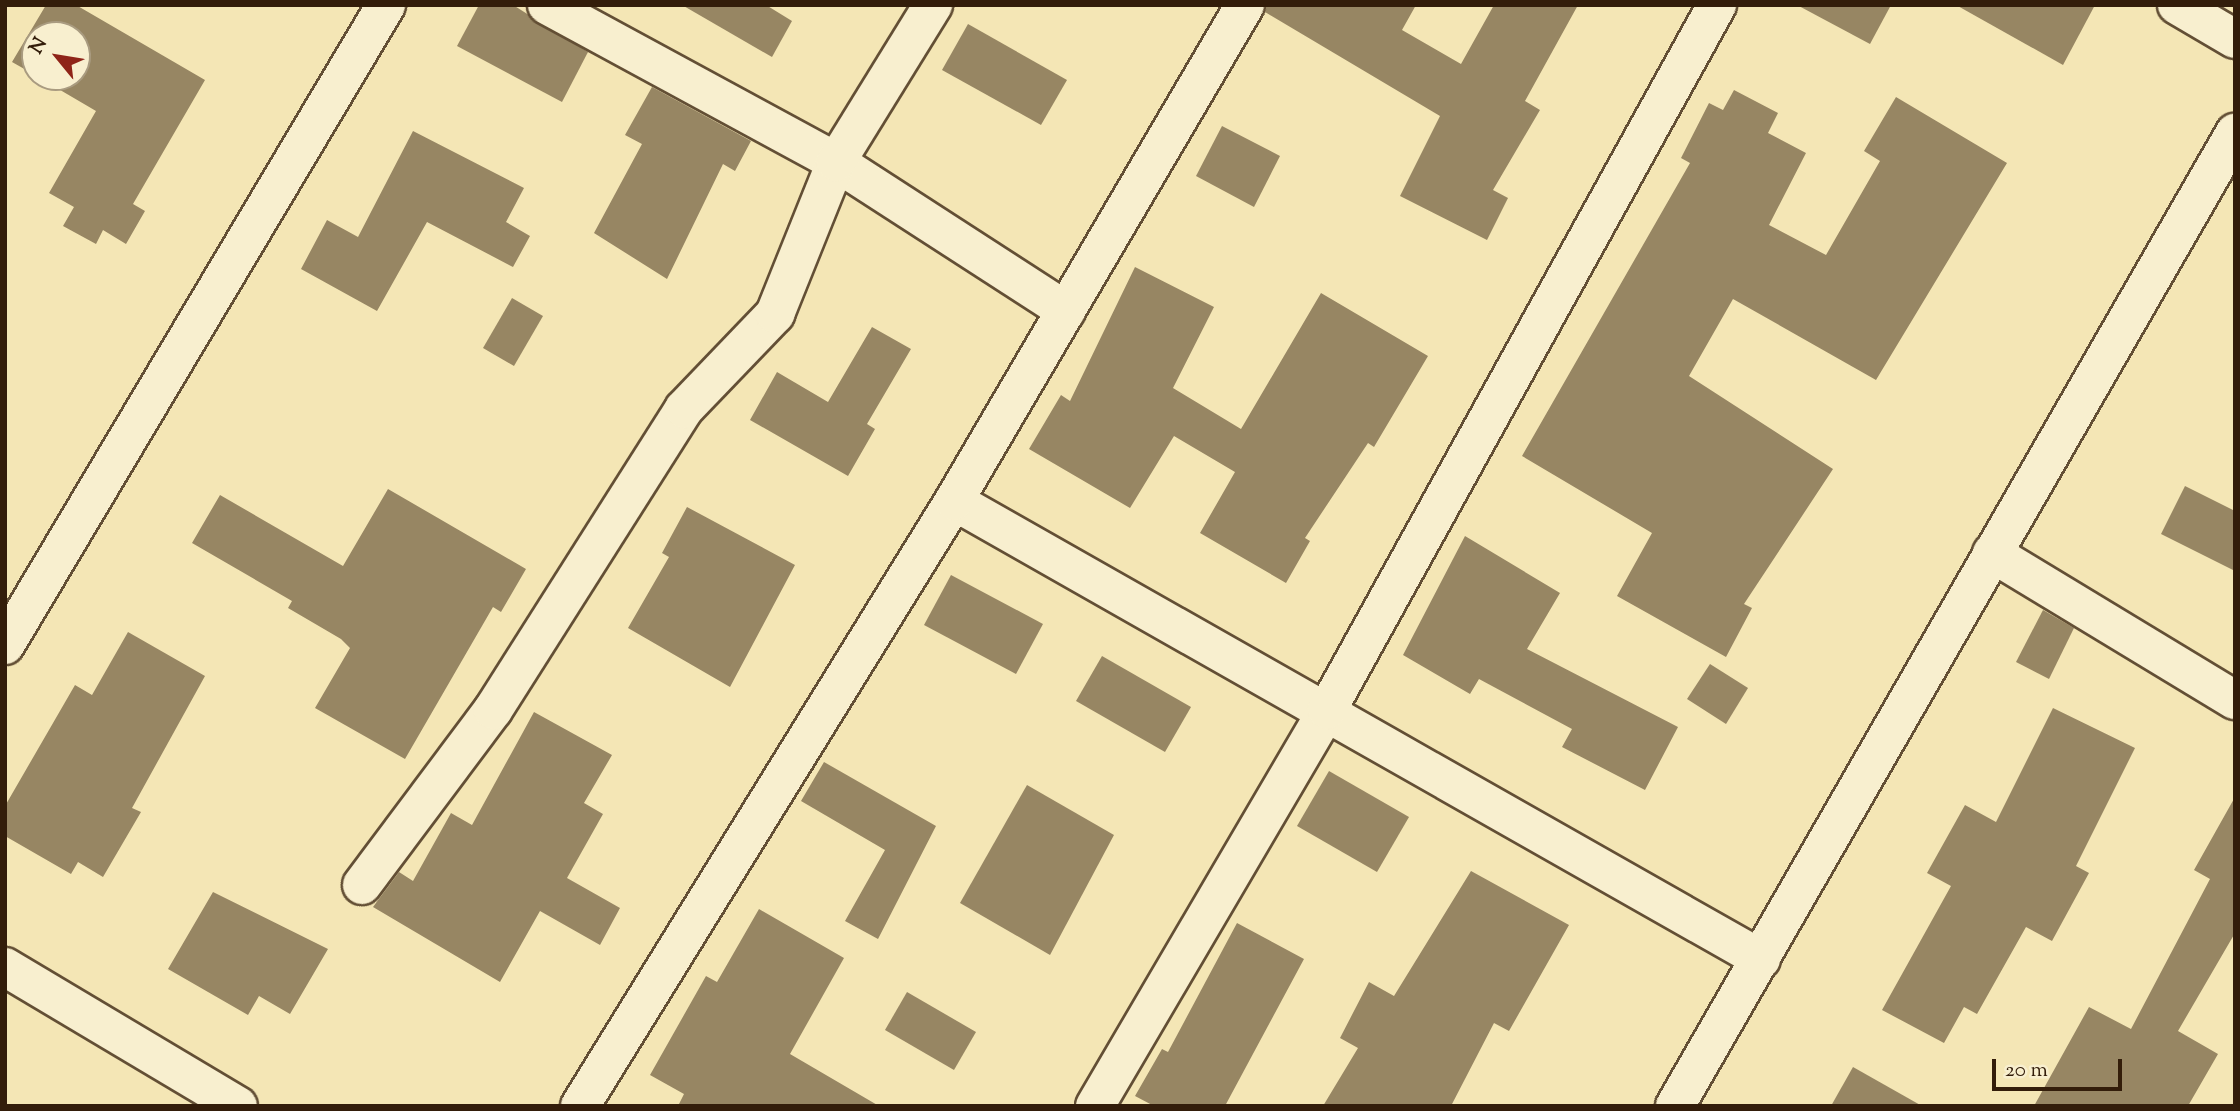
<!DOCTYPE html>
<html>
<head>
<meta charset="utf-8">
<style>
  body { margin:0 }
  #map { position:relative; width:2240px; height:1111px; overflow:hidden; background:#f4e6b5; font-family:"Sorts Mill Goudy",serif }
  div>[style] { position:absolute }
  .building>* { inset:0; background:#978663 }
  .roads { filter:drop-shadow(2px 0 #634f35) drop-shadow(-2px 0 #634f35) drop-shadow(0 2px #634f35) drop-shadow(0 -2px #634f35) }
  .minor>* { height:38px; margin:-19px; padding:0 19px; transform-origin:19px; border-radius:19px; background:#f8efcf }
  span { translate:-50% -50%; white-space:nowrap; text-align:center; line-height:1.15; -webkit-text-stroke:7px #f8efcf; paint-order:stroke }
  .frame { position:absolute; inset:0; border:7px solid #331d0a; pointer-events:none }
  .north { position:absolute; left:21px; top:21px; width:70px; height:70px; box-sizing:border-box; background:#f8efcf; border:2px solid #a99b80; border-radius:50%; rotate:300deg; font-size:19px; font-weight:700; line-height:28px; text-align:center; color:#331d0a }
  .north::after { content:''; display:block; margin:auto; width:24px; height:32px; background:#8f2418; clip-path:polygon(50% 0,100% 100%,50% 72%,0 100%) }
  .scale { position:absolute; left:1992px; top:1059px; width:130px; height:32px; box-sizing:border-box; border:4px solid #331d0a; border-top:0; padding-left:9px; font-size:21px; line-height:24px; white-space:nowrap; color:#331d0a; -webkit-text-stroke:5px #f8efcf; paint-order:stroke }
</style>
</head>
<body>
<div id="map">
  <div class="building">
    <div style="clip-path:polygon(46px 5px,76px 5px,205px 80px,133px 204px,145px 211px,126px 244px,103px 230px,96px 244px,63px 226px,74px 207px,49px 193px,96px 111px,38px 77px,77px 77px,77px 35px,35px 35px,35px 75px,12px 62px)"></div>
    <div style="clip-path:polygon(479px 5px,513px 5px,588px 52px,562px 102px,457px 46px)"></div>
    <div style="clip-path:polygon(682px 5px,766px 5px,792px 21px,772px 57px)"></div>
    <div style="clip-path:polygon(1267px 5px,1416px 5px,1402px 30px,1461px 64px,1494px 5px,1578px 5px,1525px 101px,1540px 110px,1493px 190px,1508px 198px,1487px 240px,1400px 196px,1440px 116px,1265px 12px)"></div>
    <div style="clip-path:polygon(1797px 5px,1891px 5px,1870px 44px)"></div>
    <div style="clip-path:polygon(1956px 5px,2095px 5px,2063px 65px)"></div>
    <div style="clip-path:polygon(968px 24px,1067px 80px,1041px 125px,942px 70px)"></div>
    <div style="clip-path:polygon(652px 87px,751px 141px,735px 171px,723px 164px,667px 279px,594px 233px,642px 144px,625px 135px)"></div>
    <div style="clip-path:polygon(1734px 90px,1778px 113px,1768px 133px,1806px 153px,1769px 225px,1826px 255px,1880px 161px,1864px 151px,1896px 97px,2007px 163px,1876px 380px,1733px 299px,1689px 376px,1833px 469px,1744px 604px,1752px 608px,1726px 657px,1617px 596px,1652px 533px,1522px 456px,1690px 163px,1681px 158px,1709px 103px,1723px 110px)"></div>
    <div style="clip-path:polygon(1222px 126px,1280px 156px,1254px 207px,1196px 176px)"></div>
    <div style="clip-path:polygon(413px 131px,524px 188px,506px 222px,530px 236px,513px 267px,427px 222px,377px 311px,301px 269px,327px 220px,358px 237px)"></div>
    <div style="clip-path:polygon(1135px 267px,1214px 307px,1173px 388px,1241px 429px,1321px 293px,1428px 356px,1374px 447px,1368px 443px,1305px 538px,1310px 541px,1286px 583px,1200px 533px,1235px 472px,1174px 436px,1130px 508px,1029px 449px,1061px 395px,1070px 401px)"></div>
    <div style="clip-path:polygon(512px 298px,543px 316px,514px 366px,483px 348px)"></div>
    <div style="clip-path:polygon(872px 327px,911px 349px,867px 424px,875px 429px,848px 476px,750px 420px,777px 372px,828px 402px)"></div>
    <div style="clip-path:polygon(2185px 486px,2235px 511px,2235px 571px,2161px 534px)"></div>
    <div style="clip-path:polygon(388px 489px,526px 569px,501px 612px,493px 607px,405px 759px,315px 708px,350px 648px,341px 639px,288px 608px,292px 601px,192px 543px,220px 495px,343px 566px)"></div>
    <div style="clip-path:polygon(687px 507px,795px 565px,730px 687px,628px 628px,669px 557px,662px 553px)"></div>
    <div style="clip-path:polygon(1465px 536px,1560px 593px,1527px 649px,1678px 727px,1645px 790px,1562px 747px,1572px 729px,1479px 679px,1470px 694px,1403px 655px)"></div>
    <div style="clip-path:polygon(951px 575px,1043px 624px,1016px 674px,924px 625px)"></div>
    <div style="clip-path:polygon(2043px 610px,2074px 628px,2049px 679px,2016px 662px)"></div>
    <div style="clip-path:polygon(128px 632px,205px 676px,132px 808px,141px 812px,103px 877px,78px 862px,71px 874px,5px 836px,5px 806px,75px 685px,92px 695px)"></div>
    <div style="clip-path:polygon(1102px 656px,1191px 707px,1165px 752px,1076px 701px)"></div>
    <div style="clip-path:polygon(1710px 664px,1748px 688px,1726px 724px,1687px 699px)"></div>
    <div style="clip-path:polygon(2053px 708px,2135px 748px,2076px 866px,2089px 873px,2052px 941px,2026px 927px,1977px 1014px,1964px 1007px,1944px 1043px,1882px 1010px,1951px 886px,1927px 873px,1965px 805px,1996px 822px)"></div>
    <div style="clip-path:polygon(534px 712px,612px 755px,584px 803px,603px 814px,567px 878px,620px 908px,600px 945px,540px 911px,500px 982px,373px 907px,399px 872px,413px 881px,451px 813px,472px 825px)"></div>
    <div style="clip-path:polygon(824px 762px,936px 826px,878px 939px,845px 921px,885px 850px,801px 801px)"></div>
    <div style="clip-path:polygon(1329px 771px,1409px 817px,1377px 872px,1297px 826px)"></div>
    <div style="clip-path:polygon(1027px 785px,1114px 835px,1050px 955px,960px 903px)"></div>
    <div style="clip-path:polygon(2235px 797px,2235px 933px,2178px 1031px,2218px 1054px,2188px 1106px,2034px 1106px,2089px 1007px,2131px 1029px,2210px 879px,2194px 870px)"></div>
    <div style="clip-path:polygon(1471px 871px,1569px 925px,1509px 1031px,1494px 1023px,1451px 1106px,1323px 1106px,1358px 1048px,1340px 1038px,1369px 982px,1394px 996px)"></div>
    <div style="clip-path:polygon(213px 892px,328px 949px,290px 1014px,259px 996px,248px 1015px,168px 969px)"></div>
    <div style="clip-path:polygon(759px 909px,844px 958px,790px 1054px,879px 1106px,678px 1106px,684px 1094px,650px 1075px,706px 976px,717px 982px)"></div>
    <div style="clip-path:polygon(1237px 923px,1304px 959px,1225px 1106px,1154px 1106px,1135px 1096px,1162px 1049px,1168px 1052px)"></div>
    <div style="clip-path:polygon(907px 992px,976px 1032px,954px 1070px,885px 1030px)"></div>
    <div style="clip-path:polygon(1853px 1067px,1922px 1106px,1831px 1106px)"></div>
  </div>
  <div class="roads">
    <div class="minor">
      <div style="left:547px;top:5px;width:329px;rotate:28.5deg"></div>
      <div style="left:836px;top:162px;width:274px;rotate:32.9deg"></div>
      <div style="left:2177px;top:5px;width:67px;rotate:30.4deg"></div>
      <div style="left:954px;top:501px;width:928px;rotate:29.58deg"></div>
      <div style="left:1992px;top:553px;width:284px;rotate:31.2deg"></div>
      <div style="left:5px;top:645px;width:745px;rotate:-59.23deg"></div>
      <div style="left:362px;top:885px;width:219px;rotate:-53.2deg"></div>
      <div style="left:493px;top:710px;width:356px;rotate:-57.6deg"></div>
      <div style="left:684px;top:409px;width:132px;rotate:-46.2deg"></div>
      <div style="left:775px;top:314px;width:164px;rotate:-68.1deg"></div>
      <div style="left:836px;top:162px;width:185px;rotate:-58.3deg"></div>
      <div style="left:5px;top:967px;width:271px;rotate:30.8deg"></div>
      <div style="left:580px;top:1106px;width:711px;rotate:-58.28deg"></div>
      <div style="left:954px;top:501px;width:575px;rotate:-59.6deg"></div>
      <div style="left:1095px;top:1106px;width:459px;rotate:-59.6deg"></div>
      <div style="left:1327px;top:710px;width:806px;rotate:-61.05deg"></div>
      <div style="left:1675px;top:1106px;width:1123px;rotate:-60.08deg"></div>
    </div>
  </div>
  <div class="frame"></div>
  <div class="north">N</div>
  <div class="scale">20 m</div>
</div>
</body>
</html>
